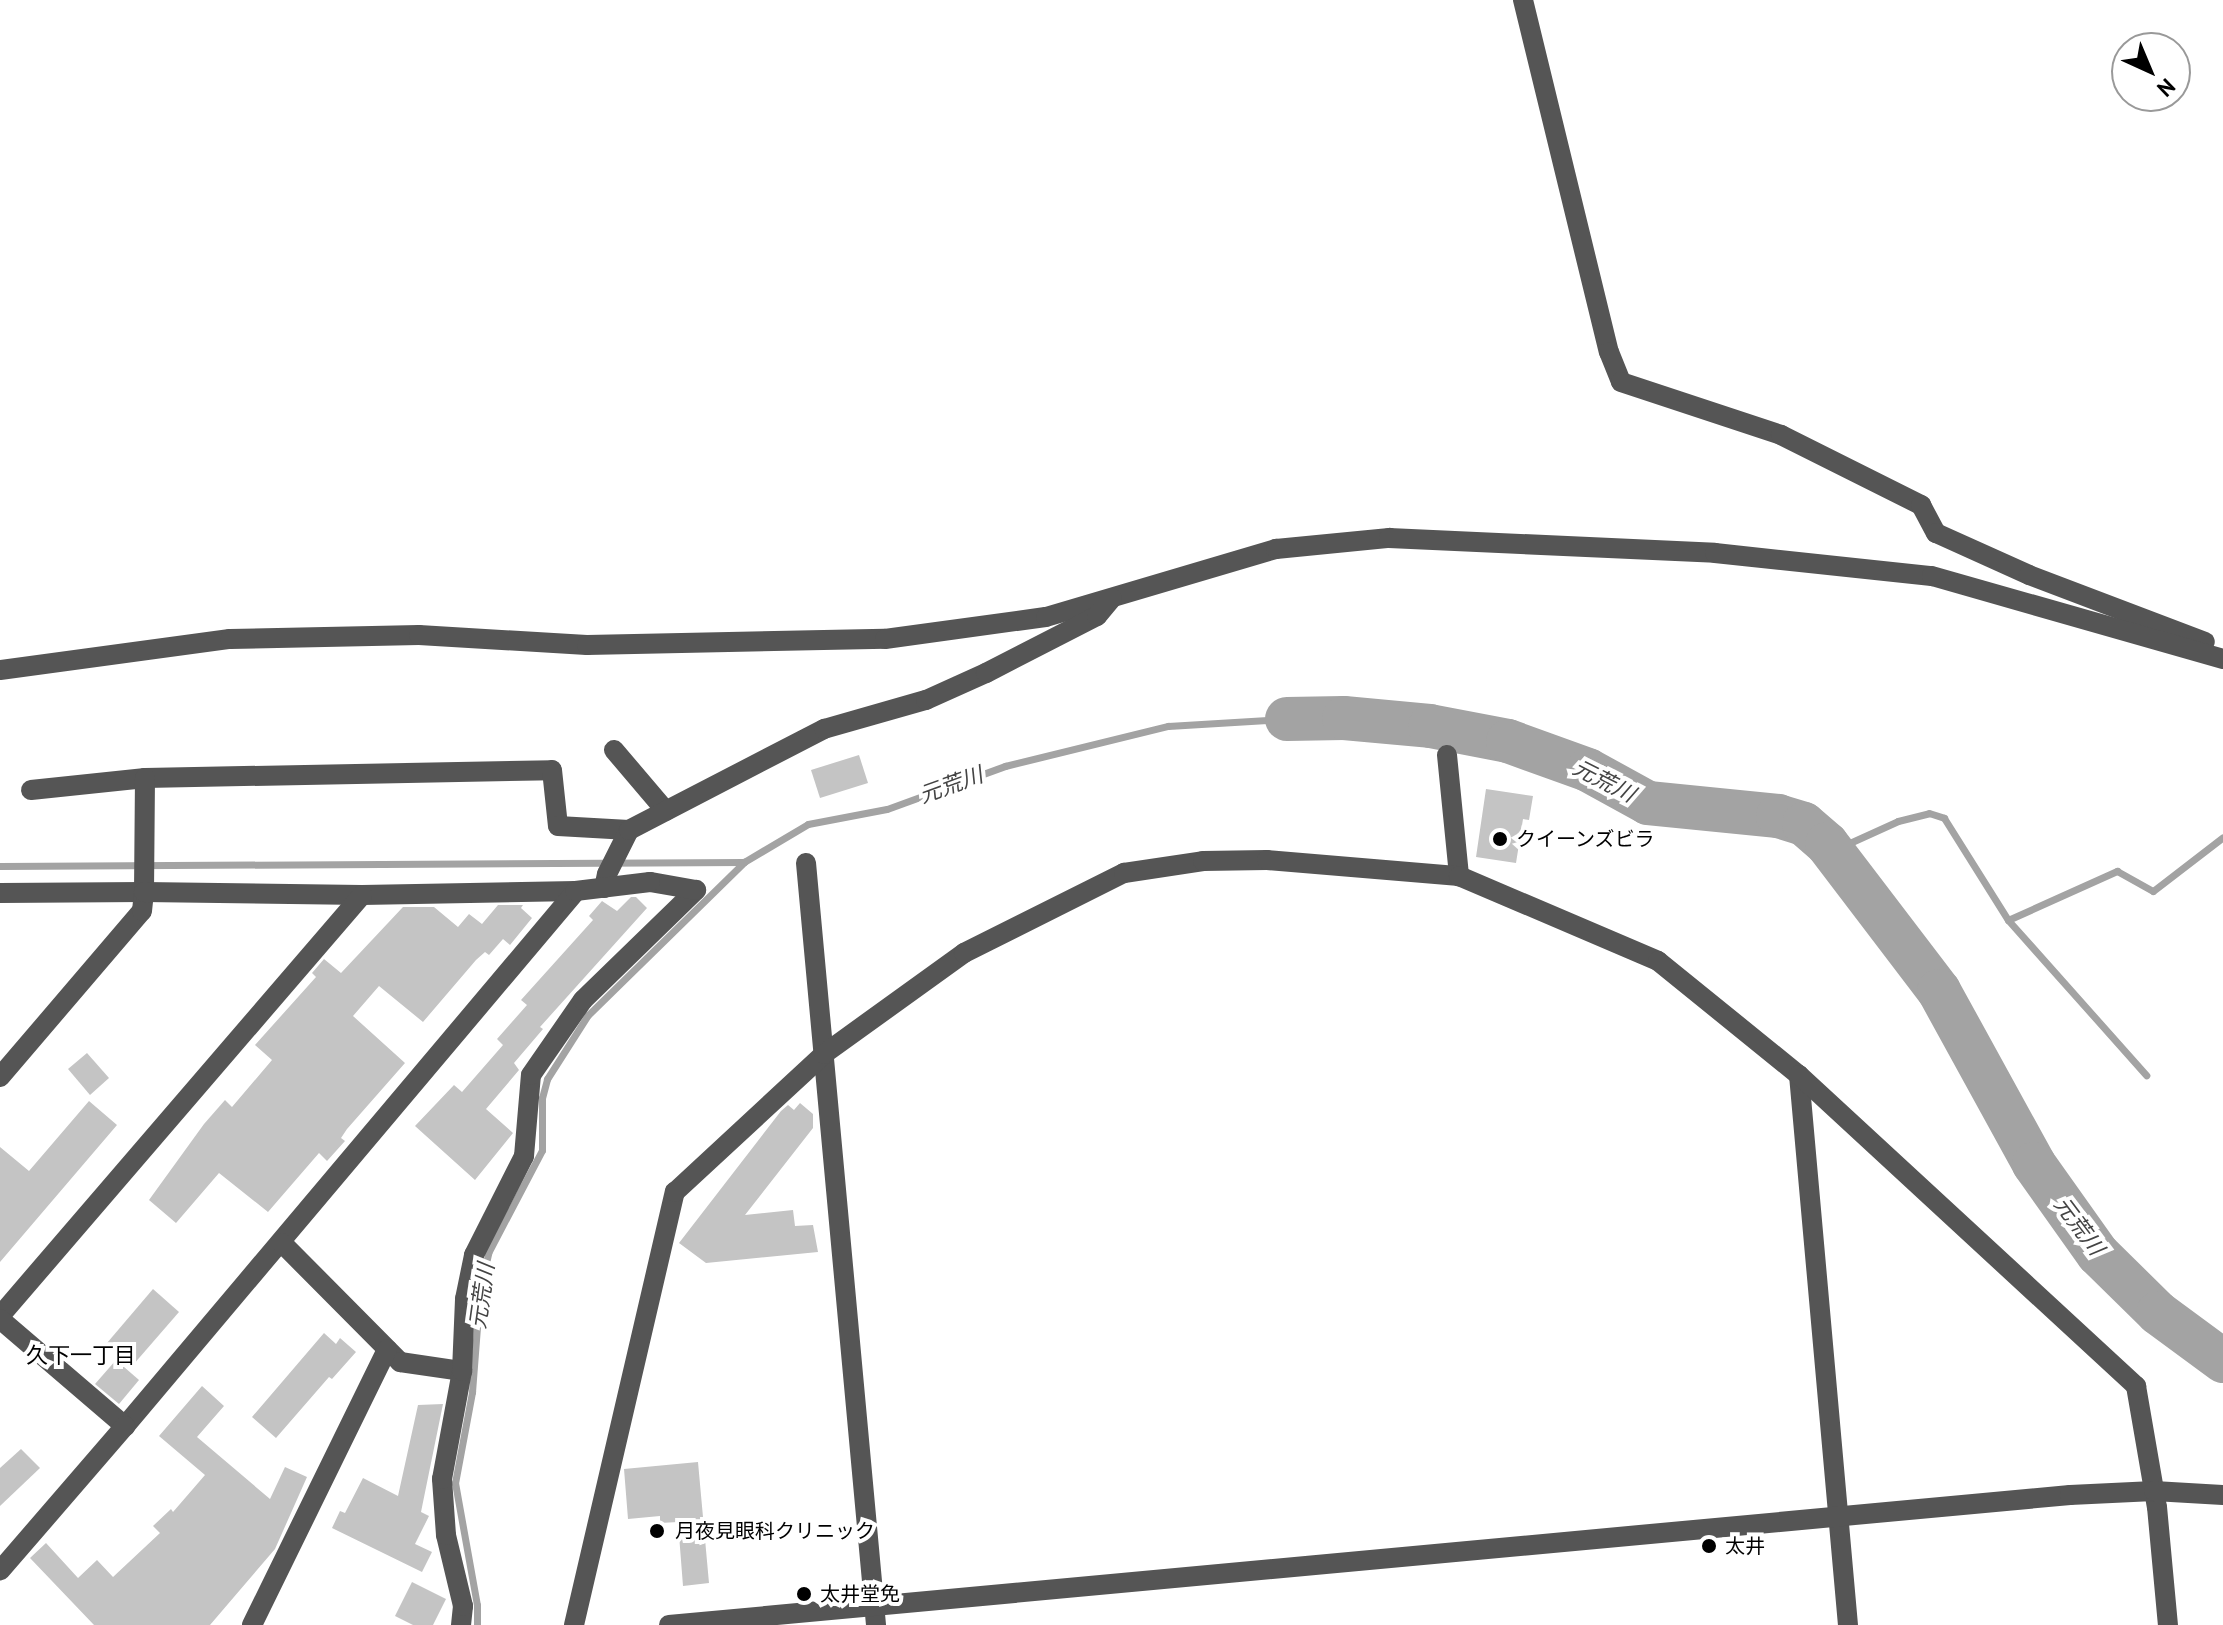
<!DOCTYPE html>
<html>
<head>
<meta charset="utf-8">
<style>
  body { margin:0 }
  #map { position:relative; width:2223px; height:1625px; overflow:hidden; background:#fff; font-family:"PT Sans","Noto Sans JP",sans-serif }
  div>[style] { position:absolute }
  .stream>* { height:7px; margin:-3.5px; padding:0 3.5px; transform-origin:3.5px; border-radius:3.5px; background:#a3a3a3 }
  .river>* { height:44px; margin:-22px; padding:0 22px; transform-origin:22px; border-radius:22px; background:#a3a3a3 }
  .building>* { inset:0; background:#c4c4c4 }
  .minor>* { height:20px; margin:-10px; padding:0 10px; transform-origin:10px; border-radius:10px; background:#555 }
  .dots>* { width:22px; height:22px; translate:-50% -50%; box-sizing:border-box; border:4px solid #fff; border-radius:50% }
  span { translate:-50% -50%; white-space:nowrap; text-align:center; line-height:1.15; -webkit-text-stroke:8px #fff; paint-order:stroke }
  .poi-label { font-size:20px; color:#000 }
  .left { translate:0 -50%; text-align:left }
  .water-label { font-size:22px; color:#444; font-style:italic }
  .neighbourhood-label { font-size:22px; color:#000 }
  .north { position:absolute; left:2111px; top:32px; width:80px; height:80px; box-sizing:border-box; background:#fff; border:2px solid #999; border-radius:50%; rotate:136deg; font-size:22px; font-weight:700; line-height:32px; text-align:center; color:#000 }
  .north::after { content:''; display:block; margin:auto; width:28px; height:36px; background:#000; clip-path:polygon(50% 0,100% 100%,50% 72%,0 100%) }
</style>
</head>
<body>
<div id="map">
  <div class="stream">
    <div style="left:1832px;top:851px;width:72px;rotate:-24.4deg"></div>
    <div style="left:1898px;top:821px;width:32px;rotate:-14deg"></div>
    <div style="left:1929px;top:813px;width:16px;rotate:18deg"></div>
    <div style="left:1944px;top:818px;width:120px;rotate:57.9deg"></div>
    <div style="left:2008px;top:920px;width:120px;rotate:-24.2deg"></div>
    <div style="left:2117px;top:871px;width:41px;rotate:29.1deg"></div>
    <div style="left:2153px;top:891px;width:88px;rotate:-37.6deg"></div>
    <div style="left:0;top:866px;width:744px;rotate:-0.31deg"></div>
    <div style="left:2008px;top:920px;width:208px;rotate:48.3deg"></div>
    <div style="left:477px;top:1625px;width:20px;rotate:-90deg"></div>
    <div style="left:477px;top:1605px;width:124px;rotate:-100.2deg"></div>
    <div style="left:455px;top:1483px;width:93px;rotate:-79.4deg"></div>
    <div style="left:472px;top:1392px;width:103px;rotate:-85.6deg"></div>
    <div style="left:480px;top:1289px;width:37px;rotate:-77deg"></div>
    <div style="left:488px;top:1253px;width:116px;rotate:-62.3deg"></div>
    <div style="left:542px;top:1150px;width:52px;rotate:-90deg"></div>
    <div style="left:542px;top:1098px;width:20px;rotate:-75deg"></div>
    <div style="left:547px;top:1079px;width:76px;rotate:-57.4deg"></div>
    <div style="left:588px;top:1015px;width:219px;rotate:-44.4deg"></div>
    <div style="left:744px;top:862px;width:74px;rotate:-30.7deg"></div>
    <div style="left:808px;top:824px;width:80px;rotate:-10.8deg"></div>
    <div style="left:887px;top:809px;width:126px;rotate:-20deg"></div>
    <div style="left:1005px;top:766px;width:168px;rotate:-13.8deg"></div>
    <div style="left:1168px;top:726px;width:119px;rotate:-3.4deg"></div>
  </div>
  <div class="river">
    <div style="left:1287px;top:719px;width:57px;rotate:-1deg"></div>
    <div style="left:1344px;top:718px;width:86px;rotate:5.3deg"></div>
    <div style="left:1430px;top:726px;width:79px;rotate:10.9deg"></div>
    <div style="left:1508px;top:741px;width:85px;rotate:19.9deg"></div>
    <div style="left:1588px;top:770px;width:68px;rotate:28.8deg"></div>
    <div style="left:1648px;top:803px;width:131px;rotate:5.7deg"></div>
    <div style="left:1778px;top:816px;width:27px;rotate:17deg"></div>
    <div style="left:1804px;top:824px;width:30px;rotate:41deg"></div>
    <div style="left:1827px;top:844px;width:185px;rotate:52.7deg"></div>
    <div style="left:1939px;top:991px;width:197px;rotate:61.2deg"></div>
    <div style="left:2034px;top:1164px;width:110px;rotate:54.6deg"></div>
    <div style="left:2098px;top:1254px;width:84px;rotate:44.5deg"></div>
    <div style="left:2158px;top:1313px;width:81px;rotate:36.4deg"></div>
  </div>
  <div class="building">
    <div style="clip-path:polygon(859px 755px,868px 783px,820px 798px,811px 770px)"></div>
    <div style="clip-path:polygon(1486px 789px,1533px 796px,1529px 820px,1523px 819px,1516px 863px,1476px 857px)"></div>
    <div style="clip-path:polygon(631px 897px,636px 897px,647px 908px,540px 1027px,543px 1029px,514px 1063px,519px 1070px,486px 1109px,513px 1133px,475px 1180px,415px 1126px,454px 1085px,462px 1092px,503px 1045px,497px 1039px,527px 1005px,521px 1000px,593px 920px,589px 916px,602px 901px,617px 911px)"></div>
    <div style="clip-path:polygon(498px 905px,523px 905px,521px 908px,532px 918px,510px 945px,503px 939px,489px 955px,485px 952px,476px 960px,423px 1022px,379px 986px,353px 1016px,405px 1063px,347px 1129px,341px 1138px,345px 1141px,327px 1161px,319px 1153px,268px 1212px,219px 1173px,176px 1223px,149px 1200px,204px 1124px,225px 1100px,232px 1107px,272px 1060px,255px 1045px,316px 977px,312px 973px,324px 959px,341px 973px,403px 907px,434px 907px,458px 927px,469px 914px,482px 924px)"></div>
    <div style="clip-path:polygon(87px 1053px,109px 1078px,90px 1095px,68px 1069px)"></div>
    <div style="clip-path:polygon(89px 1101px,117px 1125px,0 1262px,0 1147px,29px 1171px)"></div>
    <div style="clip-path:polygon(800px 1103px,813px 1114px,813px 1128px,745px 1215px,793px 1210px,795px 1226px,813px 1225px,818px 1252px,706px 1263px,679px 1243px,781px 1111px,788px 1105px,794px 1110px)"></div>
    <div style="clip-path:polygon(153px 1289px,179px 1312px,133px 1365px,107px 1343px)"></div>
    <div style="clip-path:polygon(324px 1333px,336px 1344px,340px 1338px,356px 1352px,332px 1379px,329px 1377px,276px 1438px,252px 1417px)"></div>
    <div style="clip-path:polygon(116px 1360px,139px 1380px,119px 1404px,95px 1384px)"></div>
    <div style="clip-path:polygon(202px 1386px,224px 1406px,197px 1437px,270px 1499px,285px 1467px,307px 1477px,275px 1549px,210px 1625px,94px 1625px,30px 1558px,46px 1543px,78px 1578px,97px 1560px,113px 1577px,160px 1533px,153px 1526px,171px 1509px,173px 1512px,205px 1475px,159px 1436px)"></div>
    <div style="clip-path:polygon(443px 1404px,421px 1512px,429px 1516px,415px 1544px,432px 1552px,422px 1572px,332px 1528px,340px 1511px,345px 1513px,363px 1478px,398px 1496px,418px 1405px)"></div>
    <div style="clip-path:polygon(21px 1449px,40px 1468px,0 1506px,0 1468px)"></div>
    <div style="clip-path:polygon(698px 1462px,709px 1583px,683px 1586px,678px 1522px,660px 1523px,660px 1516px,628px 1519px,624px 1469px)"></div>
    <div style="clip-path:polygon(412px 1582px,446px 1599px,433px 1625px,413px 1625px,395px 1616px)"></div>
  </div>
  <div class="minor">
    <div style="left:1523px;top:0;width:362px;rotate:76.3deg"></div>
    <div style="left:1609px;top:352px;width:32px;rotate:68deg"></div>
    <div style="left:1621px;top:382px;width:169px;rotate:18.3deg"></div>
    <div style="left:1781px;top:435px;width:157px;rotate:26.6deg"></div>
    <div style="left:1921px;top:505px;width:32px;rotate:62deg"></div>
    <div style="left:1936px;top:533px;width:102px;rotate:24.3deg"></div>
    <div style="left:2029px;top:575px;width:188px;rotate:20.8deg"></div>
    <div style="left:0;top:670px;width:232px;rotate:-7.7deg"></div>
    <div style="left:230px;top:639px;width:189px;rotate:-1.2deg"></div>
    <div style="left:419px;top:635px;width:168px;rotate:3.4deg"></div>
    <div style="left:587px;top:645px;width:298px;rotate:-1.2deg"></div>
    <div style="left:885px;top:639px;width:162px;rotate:-7.8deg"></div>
    <div style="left:1046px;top:617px;width:240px;rotate:-16.5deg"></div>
    <div style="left:1276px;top:549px;width:114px;rotate:-5.6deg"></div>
    <div style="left:1389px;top:538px;width:326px;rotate:2.6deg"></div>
    <div style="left:1715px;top:553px;width:218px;rotate:6.1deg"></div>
    <div style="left:1932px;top:576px;width:303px;rotate:15.9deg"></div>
    <div style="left:614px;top:750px;width:80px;rotate:49.6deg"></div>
    <div style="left:1447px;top:755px;width:122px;rotate:84.3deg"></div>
    <div style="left:31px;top:790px;width:115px;rotate:-6deg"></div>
    <div style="left:145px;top:778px;width:407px;rotate:-1.1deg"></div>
    <div style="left:552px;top:770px;width:56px;rotate:83.9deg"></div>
    <div style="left:558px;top:826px;width:71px;rotate:3.2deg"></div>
    <div style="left:806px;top:863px;width:765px;rotate:84.75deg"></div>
    <div style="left:604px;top:888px;width:14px;rotate:-78deg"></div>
    <div style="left:607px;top:874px;width:49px;rotate:-63.4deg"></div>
    <div style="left:629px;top:830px;width:220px;rotate:-27.4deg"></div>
    <div style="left:824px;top:729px;width:106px;rotate:-15.9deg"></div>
    <div style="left:926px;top:700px;width:66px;rotate:-24.2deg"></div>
    <div style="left:986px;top:673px;width:125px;rotate:-27.2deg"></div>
    <div style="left:1097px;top:616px;width:23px;rotate:-50deg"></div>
    <div style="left:0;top:893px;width:144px;rotate:-0.4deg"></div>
    <div style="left:144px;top:892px;width:114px;rotate:-89.5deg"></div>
    <div style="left:1799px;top:1075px;width:552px;rotate:84.91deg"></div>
    <div style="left:0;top:1077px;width:218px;rotate:-49.5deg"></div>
    <div style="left:142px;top:911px;width:19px;rotate:-84deg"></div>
    <div style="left:144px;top:892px;width:218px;rotate:0.8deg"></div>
    <div style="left:362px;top:895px;width:214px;rotate:-1.1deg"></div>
    <div style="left:576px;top:891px;width:700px;rotate:130.13deg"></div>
    <div style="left:282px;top:1243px;width:168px;rotate:45.2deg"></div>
    <div style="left:400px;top:1362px;width:63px;rotate:8.3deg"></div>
    <div style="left:0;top:1316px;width:555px;rotate:-49.31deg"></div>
    <div style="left:0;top:1319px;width:165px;rotate:40.6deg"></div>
    <div style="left:125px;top:1426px;width:191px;rotate:130.8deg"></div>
    <div style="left:252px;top:1625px;width:307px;rotate:-63.9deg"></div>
    <div style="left:461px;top:1625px;width:19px;rotate:-84deg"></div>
    <div style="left:463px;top:1606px;width:73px;rotate:-103.5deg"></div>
    <div style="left:446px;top:1535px;width:56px;rotate:-94.1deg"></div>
    <div style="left:442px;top:1479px;width:110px;rotate:-79.5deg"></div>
    <div style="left:462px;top:1371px;width:72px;rotate:-87.6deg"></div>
    <div style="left:465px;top:1299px;width:45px;rotate:-78.4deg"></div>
    <div style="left:474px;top:1255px;width:111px;rotate:-63.2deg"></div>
    <div style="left:524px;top:1156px;width:81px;rotate:-85.1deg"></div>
    <div style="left:531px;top:1075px;width:91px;rotate:-55.3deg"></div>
    <div style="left:583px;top:1000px;width:158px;rotate:-44.2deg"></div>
    <div style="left:696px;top:890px;width:47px;rotate:-170.1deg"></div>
    <div style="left:650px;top:882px;width:75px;rotate:173.1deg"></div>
    <div style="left:574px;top:1625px;width:445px;rotate:-76.9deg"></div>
    <div style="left:675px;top:1192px;width:203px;rotate:-42.8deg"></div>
    <div style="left:824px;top:1054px;width:173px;rotate:-35.8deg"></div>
    <div style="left:964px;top:953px;width:179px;rotate:-26.6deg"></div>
    <div style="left:1124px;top:873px;width:80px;rotate:-8.6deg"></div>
    <div style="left:1203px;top:861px;width:64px;rotate:-0.9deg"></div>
    <div style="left:1267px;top:860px;width:193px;rotate:4.8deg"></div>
    <div style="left:1459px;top:876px;width:216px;rotate:23.1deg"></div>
    <div style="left:1658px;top:961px;width:181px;rotate:39deg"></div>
    <div style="left:1799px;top:1075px;width:459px;rotate:42.7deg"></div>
    <div style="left:2136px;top:1386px;width:123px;rotate:80.2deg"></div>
    <div style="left:2157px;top:1507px;width:119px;rotate:84.7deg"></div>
    <div style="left:669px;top:1625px;width:1407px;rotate:-5.3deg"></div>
    <div style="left:2070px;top:1495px;width:84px;rotate:-2.7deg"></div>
    <div style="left:2154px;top:1491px;width:69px;rotate:3.3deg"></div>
  </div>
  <div class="dots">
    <div style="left:1500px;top:839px;background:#000"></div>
    <div style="left:657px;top:1531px;background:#000"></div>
    <div style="left:1709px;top:1546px;background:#000"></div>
    <div style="left:804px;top:1594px;background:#000"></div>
  </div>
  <div class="poi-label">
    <span class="left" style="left:1516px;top:839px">クイーンズビラ</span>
    <span class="left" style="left:675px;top:1531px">月夜見眼科クリニック</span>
    <span class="left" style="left:1725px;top:1546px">太井</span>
    <span class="left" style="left:820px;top:1594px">太井堂免</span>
  </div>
  <div class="water-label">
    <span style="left:1604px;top:781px;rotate:27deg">元荒川</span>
    <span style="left:951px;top:785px;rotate:-20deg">元荒川</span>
    <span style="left:2079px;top:1226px;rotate:53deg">元荒川</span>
    <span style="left:482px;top:1296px;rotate:-82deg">元荒川</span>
  </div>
  <div class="neighbourhood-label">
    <span style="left:81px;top:1356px">久下一丁目</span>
  </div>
  <div class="north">N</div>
</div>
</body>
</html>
